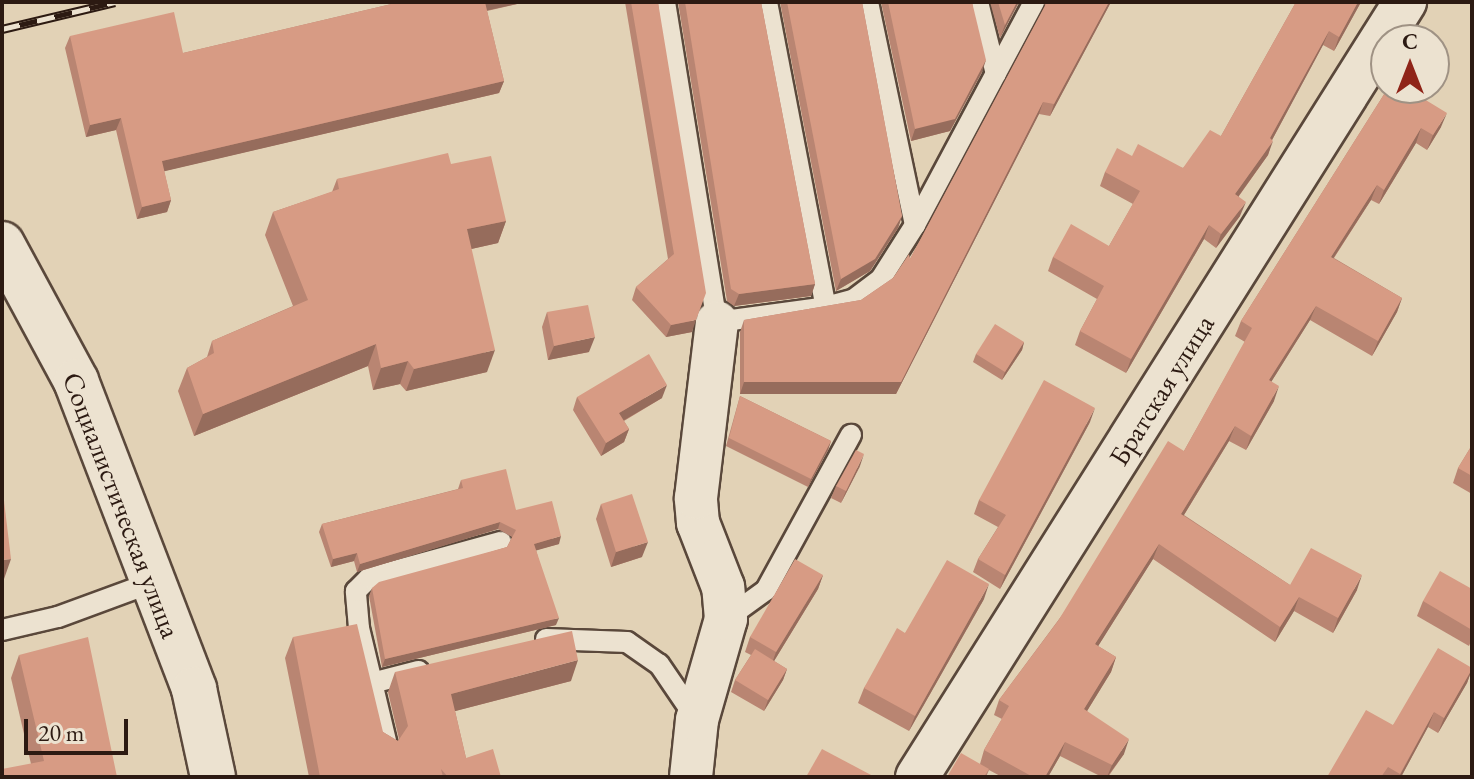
<!DOCTYPE html>
<html>
<head>
<meta charset="utf-8">
<style>
  body { margin:0 }
  #map { position:relative; width:1474px; height:779px; overflow:hidden; background:#e2d2b6; font-family:"EB Garamond",serif }
  div>[style] { position:absolute }
  .roads { filter:drop-shadow(2px 0 #5a483b) drop-shadow(-2px 0 #5a483b) drop-shadow(0 2px #5a483b) drop-shadow(0 -2px #5a483b) }
  .lane>* { height:20px; margin:-10px; padding:0 10px; transform-origin:10px; border-radius:10px; background:#ece2d0 }
  .street>* { height:42px; margin:-21px; padding:0 21px; transform-origin:21px; border-radius:21px; background:#ece2d0 }
  .secondary>* { height:44px; margin:-22px; padding:0 22px; transform-origin:22px; border-radius:22px; background:#ece2d0 }
  .rail>* { height:9px; margin-top:-4.5px; transform-origin:0; background:repeating-linear-gradient(90deg,#ece2d0 0 18px,#2c1a12 0 36px); box-sizing:border-box; border-block:2px solid #2c1a12 }
  .wall>* { inset:0; background:#b98572 }
  .shaded-wall>* { inset:0; background:#966c5c }
  .building>* { inset:0; background:#d79b84 }
  span { translate:-50% -50%; white-space:nowrap; text-align:center; line-height:1.15; -webkit-text-stroke:6px #ece2d0; paint-order:stroke }
  .street-label { font-size:28px; color:#2c1a12 }
  .frame { position:absolute; inset:0; border:4px solid #2c1a12; pointer-events:none }
  .north { position:absolute; left:1370px; top:24px; width:80px; height:80px; box-sizing:border-box; background:#ece2d0; border:2px solid #9f9284; border-radius:50%; rotate:0deg; font-size:22px; font-weight:700; line-height:32px; text-align:center; color:#2c1a12 }
  .north::after { content:''; display:block; margin:auto; width:28px; height:36px; background:#8f2418; clip-path:polygon(50% 0,100% 100%,50% 72%,0 100%) }
  .scale { position:absolute; left:24px; top:719px; width:104px; height:36px; box-sizing:border-box; border:4px solid #2c1a12; border-top:0; padding-left:10px; font-size:24px; line-height:28px; white-space:nowrap; color:#2c1a12; -webkit-text-stroke:6px #ece2d0; paint-order:stroke }
</style>
</head>
<body>
<div id="map">
  <div class="roads">
    <div class="lane">
      <div style="left:665px;top:2px;width:324px;rotate:80.8deg"></div>
      <div style="left:717px;top:322px;width:110px;rotate:-7.8deg"></div>
      <div style="left:826px;top:307px;width:28px;rotate:-15deg"></div>
      <div style="left:853px;top:300px;width:34px;rotate:-37deg"></div>
      <div style="left:880px;top:280px;width:65px;rotate:-57.5deg"></div>
      <div style="left:915px;top:225px;width:253px;rotate:-61.9deg"></div>
      <div style="left:767px;top:2px;width:311px;rotate:79.1deg"></div>
      <div style="left:868px;top:2px;width:228px;rotate:78.1deg"></div>
      <div style="left:978px;top:2px;width:74px;rotate:76deg"></div>
      <div style="left:726px;top:619px;width:49px;rotate:-35.9deg"></div>
      <div style="left:766px;top:590px;width:177px;rotate:-61.3deg"></div>
      <div style="left:2px;top:630px;width:57px;rotate:-13.1deg"></div>
      <div style="left:58px;top:617px;width:101px;rotate:-20.2deg"></div>
      <div style="left:546px;top:639px;width:81px;rotate:2.1deg"></div>
      <div style="left:627px;top:642px;width:39px;rotate:35deg"></div>
      <div style="left:659px;top:664px;width:68px;rotate:55.8deg"></div>
      <div style="left:372px;top:683px;width:48px;rotate:-14.6deg"></div>
      <div style="left:388px;top:749px;width:124px;rotate:-103.5deg"></div>
      <div style="left:359px;top:628px;width:37px;rotate:-95deg"></div>
      <div style="left:356px;top:591px;width:18px;rotate:-45deg"></div>
      <div style="left:369px;top:578px;width:137px;rotate:-15.3deg"></div>
    </div>
    <div class="street">
      <div style="left:691px;top:777px;width:57px;rotate:-84deg"></div>
      <div style="left:697px;top:720px;width:105px;rotate:-74deg"></div>
      <div style="left:726px;top:619px;width:32px;rotate:-95deg"></div>
      <div style="left:723px;top:587px;width:69px;rotate:-111.3deg"></div>
      <div style="left:698px;top:523px;width:25px;rotate:-95deg"></div>
      <div style="left:696px;top:498px;width:177px;rotate:-83.2deg"></div>
      <div style="left:917px;top:777px;width:916px;rotate:-57.8deg"></div>
    </div>
    <div class="secondary">
      <div style="left:2px;top:244px;width:156px;rotate:61.6deg"></div>
      <div style="left:76px;top:381px;width:330px;rotate:69deg"></div>
      <div style="left:194px;top:689px;width:90px;rotate:77.8deg"></div>
    </div>
  </div>
  <div class="rail">
    <div style="left:2px;top:29px;width:116px;rotate:-13.4deg"></div>
  </div>
  <div class="wall">
    <div style="clip-path:polygon(400px 2px,526px 2px,487px 11px,504px 81px,499px 93px,164px 171px,171px 200px,167px 212px,137px 219px,116px 130px,86px 137px,65px 48px,70px 36px,183px 53px)"></div>
    <div style="clip-path:polygon(625px 2px,658px 2px,692px 332px,666px 337px,632px 300px,636px 287px,668px 259px)"></div>
    <div style="clip-path:polygon(678px 2px,761px 2px,815px 284px,811px 296px,734px 306px,727px 301px)"></div>
    <div style="clip-path:polygon(780px 2px,862px 2px,902px 216px,898px 228px,870px 271px,836px 291px)"></div>
    <div style="clip-path:polygon(881px 2px,972px 2px,982px 72px,950px 131px,911px 141px)"></div>
    <div style="clip-path:polygon(990px 2px,1019px 2px,1000px 38px)"></div>
    <div style="clip-path:polygon(1044px 2px,1111px 2px,1050px 116px,1039px 114px,896px 394px,740px 394px,740px 332px,744px 320px,861px 300px,893px 278px,910px 259px,1045px 6px)"></div>
    <div style="clip-path:polygon(1296px 2px,1361px 2px,1334px 51px,1323px 45px,1272px 140px,1268px 155px,1239px 196px,1240px 216px,1216px 248px,1204px 239px,1126px 373px,1075px 345px,1080px 331px,1097px 299px,1048px 271px,1053px 257px,1109px 246px,1133px 204px,1100px 186px,1105px 172px,1132px 156px,1183px 168px,1221px 136px)"></div>
    <div style="clip-path:polygon(1388px 88px,1441px 127px,1427px 150px,1416px 143px,1379px 204px,1371px 200px,1334px 258px,1402px 298px,1397px 312px,1372px 356px,1310px 320px,1271px 382px,1274px 401px,1246px 450px,1229px 441px,1184px 515px,1290px 585px,1357px 590px,1333px 633px,1294px 611px,1275px 642px,1153px 559px,1098px 646px,1116px 657px,1111px 672px,1087px 711px,1124px 754px,1108px 777px,1102px 777px,1060px 756px,1048px 777px,1002px 777px,989px 770px,986px 777px,947px 777px,980px 764px,984px 750px,1002px 719px,994px 715px,999px 700px,1184px 451px,1245px 342px,1235px 336px,1241px 321px)"></div>
    <div style="clip-path:polygon(451px 164px,506px 221px,498px 243px,471px 249px,487px 372px,406px 391px,400px 384px,373px 390px,368px 366px,194px 436px,178px 391px,187px 368px,207px 357px,212px 341px,293px 306px,265px 235px,273px 212px,332px 192px,337px 179px)"></div>
    <div style="clip-path:polygon(547px 312px,589px 352px,548px 360px,542px 327px)"></div>
    <div style="clip-path:polygon(1024px 342px,1022px 350px,1002px 380px,973px 362px,976px 354px)"></div>
    <div style="clip-path:polygon(740px 396px,831px 441px,828px 450px,808px 487px,726px 446px)"></div>
    <div style="clip-path:polygon(577px 397px,662px 398px,624px 421px,629px 429px,624px 442px,601px 456px,573px 410px)"></div>
    <div style="clip-path:polygon(1090px 422px,1000px 589px,973px 572px,978px 559px,998px 527px,974px 514px,979px 500px)"></div>
    <div style="clip-path:polygon(1472px 445px,1472px 494px,1453px 483px,1458px 468px)"></div>
    <div style="clip-path:polygon(860px 466px,841px 503px,831px 498px,836px 486px)"></div>
    <div style="clip-path:polygon(461px 480px,516px 510px,559px 544px,536px 550px,556px 625px,382px 667px,369px 596px,372px 588px,507px 547px,512px 537px,498px 529px,357px 572px,354px 561px,331px 567px,319px 532px,322px 524px,458px 489px)"></div>
    <div style="clip-path:polygon(601px 504px,642px 557px,611px 567px,596px 519px)"></div>
    <div style="clip-path:polygon(823px 575px,818px 589px,774px 661px,787px 669px,783px 680px,764px 711px,731px 692px,735px 680px,751px 655px,745px 652px,750px 637px)"></div>
    <div style="clip-path:polygon(1472px 589px,1472px 639px,1469px 646px,1417px 616px,1423px 601px)"></div>
    <div style="clip-path:polygon(984px 599px,909px 731px,858px 703px,864px 688px,905px 633px)"></div>
    <div style="clip-path:polygon(293px 637px,383px 732px,398px 741px,399px 739px,388px 692px,395px 672px,571px 681px,455px 711px,466px 758px,501px 777px,309px 777px,285px 658px)"></div>
    <div style="clip-path:polygon(19px 655px,117px 777px,31px 764px,11px 678px)"></div>
    <div style="clip-path:polygon(1472px 670px,1467px 683px,1438px 733px,1428px 727px,1401px 777px,1327px 777px,1393px 725px)"></div>
  </div>
  <div class="shaded-wall">
    <div style="clip-path:polygon(484px 2px,526px 2px,480px 12px)"></div>
    <div style="clip-path:polygon(1017px 2px,1019px 2px,1000px 38px,1005px 25px)"></div>
    <div style="clip-path:polygon(1109px 2px,1111px 2px,1050px 116px,1054px 104px)"></div>
    <div style="clip-path:polygon(1358px 2px,1361px 2px,1334px 51px,1339px 37px)"></div>
    <div style="clip-path:polygon(1329px 31px,1323px 45px,1265px 153px,1270px 138px)"></div>
    <div style="clip-path:polygon(986px 60px,982px 72px,950px 131px,911px 141px,915px 129px)"></div>
    <div style="clip-path:polygon(504px 81px,499px 93px,157px 173px,162px 161px)"></div>
    <div style="clip-path:polygon(1043px 102px,1039px 114px,896px 394px,740px 394px,744px 382px,901px 382px)"></div>
    <div style="clip-path:polygon(1447px 113px,1441px 127px,1427px 150px,1433px 135px)"></div>
    <div style="clip-path:polygon(121px 118px,116px 130px,86px 137px,90px 125px)"></div>
    <div style="clip-path:polygon(1421px 128px,1416px 143px,1379px 204px,1384px 190px)"></div>
    <div style="clip-path:polygon(1273px 141px,1268px 155px,1230px 208px,1235px 194px)"></div>
    <div style="clip-path:polygon(1377px 185px,1371px 200px,1325px 271px,1331px 257px)"></div>
    <div style="clip-path:polygon(171px 200px,167px 212px,137px 219px,142px 207px)"></div>
    <div style="clip-path:polygon(1246px 202px,1240px 216px,1216px 248px,1221px 234px)"></div>
    <div style="clip-path:polygon(902px 216px,898px 228px,870px 271px,836px 291px,841px 279px)"></div>
    <div style="clip-path:polygon(506px 221px,498px 243px,458px 252px,467px 229px)"></div>
    <div style="clip-path:polygon(1209px 225px,1204px 239px,1126px 373px,1131px 359px)"></div>
    <div style="clip-path:polygon(815px 284px,811px 296px,734px 306px,739px 294px)"></div>
    <div style="clip-path:polygon(1402px 298px,1397px 312px,1372px 356px,1378px 341px)"></div>
    <div style="clip-path:polygon(1316px 306px,1310px 320px,1263px 395px,1269px 380px)"></div>
    <div style="clip-path:polygon(696px 320px,692px 332px,666px 337px,671px 325px)"></div>
    <div style="clip-path:polygon(595px 337px,589px 352px,548px 360px,554px 346px)"></div>
    <div style="clip-path:polygon(1024px 342px,1022px 350px,1002px 380px,1005px 372px)"></div>
    <div style="clip-path:polygon(376px 344px,368px 366px,194px 436px,203px 414px)"></div>
    <div style="clip-path:polygon(495px 350px,487px 372px,406px 391px,414px 369px)"></div>
    <div style="clip-path:polygon(408px 361px,400px 384px,373px 390px,381px 368px)"></div>
    <div style="clip-path:polygon(667px 385px,662px 398px,614px 426px,619px 413px)"></div>
    <div style="clip-path:polygon(1279px 386px,1274px 401px,1246px 450px,1251px 436px)"></div>
    <div style="clip-path:polygon(1095px 408px,1090px 422px,1000px 589px,1005px 575px)"></div>
    <div style="clip-path:polygon(1235px 426px,1229px 441px,1176px 528px,1181px 514px)"></div>
    <div style="clip-path:polygon(629px 429px,624px 442px,601px 456px,606px 443px)"></div>
    <div style="clip-path:polygon(831px 441px,828px 450px,808px 487px,811px 479px)"></div>
    <div style="clip-path:polygon(864px 454px,860px 466px,841px 503px,846px 491px)"></div>
    <div style="clip-path:polygon(500px 522px,498px 529px,357px 572px,360px 564px)"></div>
    <div style="clip-path:polygon(561px 536px,559px 544px,531px 552px,534px 544px)"></div>
    <div style="clip-path:polygon(648px 542px,642px 557px,611px 567px,616px 552px)"></div>
    <div style="clip-path:polygon(1159px 544px,1153px 559px,1090px 659px,1095px 644px)"></div>
    <div style="clip-path:polygon(357px 553px,354px 561px,331px 567px,333px 559px)"></div>
    <div style="clip-path:polygon(11px 559px,4px 579px,2px 580px,2px 560px)"></div>
    <div style="clip-path:polygon(823px 575px,818px 589px,771px 666px,776px 652px)"></div>
    <div style="clip-path:polygon(1362px 575px,1357px 590px,1333px 633px,1338px 618px)"></div>
    <div style="clip-path:polygon(989px 584px,984px 599px,909px 731px,915px 716px)"></div>
    <div style="clip-path:polygon(1299px 597px,1294px 611px,1275px 642px,1280px 627px)"></div>
    <div style="clip-path:polygon(559px 618px,556px 625px,382px 667px,385px 659px)"></div>
    <div style="clip-path:polygon(1116px 657px,1111px 672px,1079px 724px,1084px 709px)"></div>
    <div style="clip-path:polygon(578px 660px,571px 681px,444px 714px,451px 694px)"></div>
    <div style="clip-path:polygon(787px 669px,783px 680px,764px 711px,768px 700px)"></div>
    <div style="clip-path:polygon(1472px 669px,1467px 683px,1438px 733px,1444px 718px)"></div>
    <div style="clip-path:polygon(1434px 712px,1428px 727px,1401px 777px,1399px 777px)"></div>
    <div style="clip-path:polygon(1129px 739px,1124px 754px,1107px 777px,1112px 765px)"></div>
    <div style="clip-path:polygon(1065px 742px,1060px 756px,1048px 777px,1045px 777px)"></div>
  </div>
  <div class="building">
    <div style="clip-path:polygon(400px 2px,485px 2px,504px 81px,162px 161px,171px 200px,142px 207px,121px 118px,90px 125px,70px 36px,174px 12px,183px 53px)"></div>
    <div style="clip-path:polygon(631px 2px,658px 2px,706px 293px,696px 320px,671px 325px,636px 287px,674px 254px)"></div>
    <div style="clip-path:polygon(685px 2px,761px 2px,815px 284px,739px 294px,731px 289px)"></div>
    <div style="clip-path:polygon(787px 2px,862px 2px,902px 216px,875px 259px,841px 279px)"></div>
    <div style="clip-path:polygon(888px 2px,972px 2px,986px 60px,955px 119px,915px 129px)"></div>
    <div style="clip-path:polygon(998px 2px,1017px 2px,1005px 25px)"></div>
    <div style="clip-path:polygon(1047px 2px,1109px 2px,1054px 104px,1043px 102px,901px 382px,744px 382px,744px 320px,861px 300px,893px 278px,909px 254px,910px 259px)"></div>
    <div style="clip-path:polygon(1296px 2px,1358px 2px,1339px 37px,1329px 31px,1270px 138px,1273px 141px,1235px 194px,1246px 202px,1221px 234px,1209px 225px,1131px 359px,1080px 331px,1104px 286px,1053px 257px,1071px 224px,1109px 246px,1140px 191px,1105px 172px,1117px 148px,1132px 156px,1138px 144px,1183px 168px,1210px 130px,1221px 136px)"></div>
    <div style="clip-path:polygon(1388px 88px,1406px 88px,1447px 113px,1433px 135px,1421px 128px,1384px 190px,1377px 185px,1331px 257px,1402px 298px,1378px 341px,1316px 306px,1269px 380px,1279px 386px,1251px 436px,1235px 426px,1181px 514px,1290px 585px,1311px 548px,1362px 575px,1338px 618px,1299px 597px,1280px 627px,1159px 544px,1095px 644px,1116px 657px,1084px 709px,1129px 739px,1112px 765px,1065px 742px,1045px 777px,1033px 777px,984px 750px,1009px 706px,999px 700px,1058px 621px,1168px 441px,1184px 451px,1252px 328px,1241px 321px)"></div>
    <div style="clip-path:polygon(448px 153px,451px 164px,491px 156px,506px 221px,467px 229px,495px 350px,414px 369px,408px 361px,381px 368px,376px 344px,203px 414px,187px 368px,214px 353px,212px 341px,308px 300px,273px 212px,339px 189px,337px 179px)"></div>
    <div style="clip-path:polygon(588px 305px,595px 337px,554px 346px,547px 312px)"></div>
    <div style="clip-path:polygon(995px 324px,1024px 342px,1005px 372px,976px 354px)"></div>
    <div style="clip-path:polygon(649px 354px,667px 385px,619px 413px,629px 429px,606px 443px,577px 397px)"></div>
    <div style="clip-path:polygon(1044px 380px,1095px 408px,1005px 575px,978px 559px,1006px 515px,979px 500px)"></div>
    <div style="clip-path:polygon(740px 396px,831px 441px,811px 479px,729px 438px)"></div>
    <div style="clip-path:polygon(1472px 445px,1472px 476px,1458px 468px)"></div>
    <div style="clip-path:polygon(856px 450px,864px 454px,846px 491px,836px 486px)"></div>
    <div style="clip-path:polygon(506px 469px,516px 510px,552px 501px,561px 536px,534px 544px,559px 618px,385px 659px,372px 588px,379px 582px,507px 547px,516px 530px,500px 522px,360px 564px,357px 553px,333px 559px,322px 524px,463px 488px,461px 480px)"></div>
    <div style="clip-path:polygon(2px 484px,11px 559px,2px 560px)"></div>
    <div style="clip-path:polygon(632px 494px,648px 542px,616px 552px,601px 504px)"></div>
    <div style="clip-path:polygon(795px 559px,823px 575px,776px 652px,750px 637px)"></div>
    <div style="clip-path:polygon(947px 560px,989px 584px,915px 716px,864px 688px,897px 628px,905px 633px)"></div>
    <div style="clip-path:polygon(1440px 571px,1472px 589px,1472px 630px,1423px 601px)"></div>
    <div style="clip-path:polygon(357px 624px,383px 732px,398px 741px,408px 726px,395px 672px,572px 631px,578px 660px,451px 694px,466px 758px,493px 749px,501px 777px,448px 777px,441px 769px,443px 777px,320px 777px,293px 637px)"></div>
    <div style="clip-path:polygon(88px 637px,117px 777px,2px 777px,2px 769px,44px 761px,19px 655px)"></div>
    <div style="clip-path:polygon(1438px 648px,1472px 668px,1472px 669px,1444px 718px,1434px 712px,1400px 774px,1388px 767px,1381px 777px,1327px 777px,1366px 710px,1393px 725px)"></div>
    <div style="clip-path:polygon(755px 649px,787px 669px,768px 700px,735px 680px)"></div>
    <div style="clip-path:polygon(822px 749px,873px 776px,806px 777px)"></div>
    <div style="clip-path:polygon(961px 753px,989px 769px,984px 777px,947px 777px)"></div>
  </div>
  <div class="street-label">
    <span style="left:1161px;top:390px;rotate:-58deg">Братская улица</span>
    <span style="left:122px;top:505px;rotate:69deg">Социалистическая улица</span>
  </div>
  <div class="frame"></div>
  <div class="north">С</div>
  <div class="scale">20 m</div>
</div>
</body>
</html>
